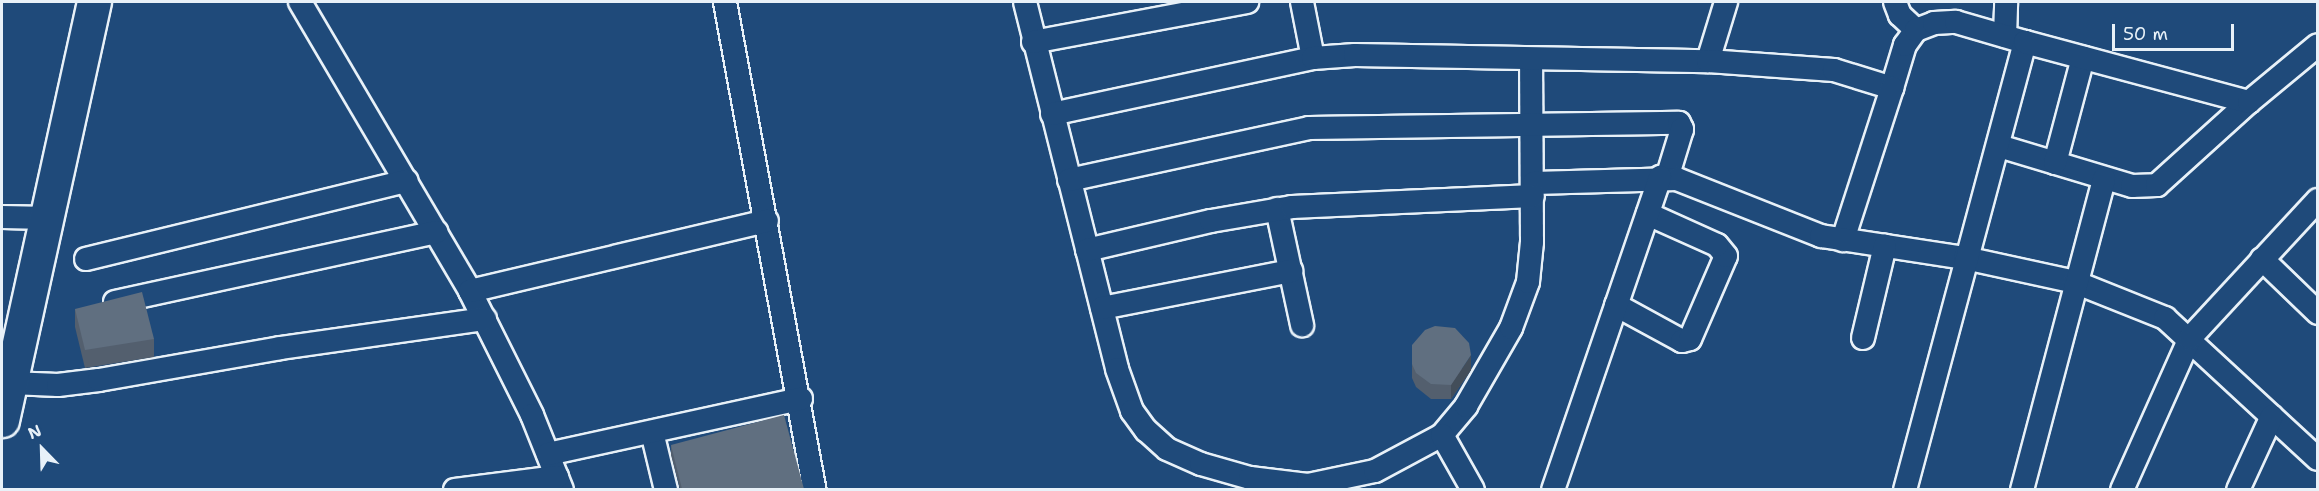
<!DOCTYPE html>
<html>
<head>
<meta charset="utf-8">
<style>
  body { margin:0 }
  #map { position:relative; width:2319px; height:491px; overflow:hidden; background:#1f4a7a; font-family:"Shantell Sans",sans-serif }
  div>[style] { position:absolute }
  .roads { filter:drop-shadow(2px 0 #e8f1f8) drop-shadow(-2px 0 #e8f1f8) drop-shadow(0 2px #e8f1f8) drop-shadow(0 -2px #e8f1f8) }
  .minor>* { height:22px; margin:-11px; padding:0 11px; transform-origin:11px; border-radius:11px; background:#1f4a7a }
  .highway>* { height:33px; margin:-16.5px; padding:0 16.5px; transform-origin:16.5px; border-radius:16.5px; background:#1f4a7a }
  .wall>* { inset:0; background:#535f6e }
  .shaded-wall>* { inset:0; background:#434e5a }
  .building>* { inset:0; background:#606f80 }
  span { translate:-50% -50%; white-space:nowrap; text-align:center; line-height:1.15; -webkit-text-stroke:4.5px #1f4a7a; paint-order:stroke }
  .frame { position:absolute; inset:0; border:3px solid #e8f1f8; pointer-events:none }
  .north { position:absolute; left:12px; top:419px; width:60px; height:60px; -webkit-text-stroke:4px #1f4a7a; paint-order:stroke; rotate:337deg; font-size:16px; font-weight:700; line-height:24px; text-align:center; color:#e8f1f8 }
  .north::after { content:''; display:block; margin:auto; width:21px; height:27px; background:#e8f1f8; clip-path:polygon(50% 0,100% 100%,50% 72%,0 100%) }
  .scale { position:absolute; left:2112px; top:24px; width:122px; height:27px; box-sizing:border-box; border:3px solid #e8f1f8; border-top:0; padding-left:8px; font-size:18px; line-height:21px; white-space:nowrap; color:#e8f1f8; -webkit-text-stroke:4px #1f4a7a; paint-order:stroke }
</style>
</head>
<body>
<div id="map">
  <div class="roads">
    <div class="minor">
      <div style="left:300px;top:2px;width:335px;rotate:59.5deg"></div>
      <div style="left:470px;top:291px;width:139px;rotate:63.4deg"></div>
      <div style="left:532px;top:415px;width:81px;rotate:68.2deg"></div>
      <div style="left:725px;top:2px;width:496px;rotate:79.6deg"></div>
      <div style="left:1025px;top:2px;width:378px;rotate:75.9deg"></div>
      <div style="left:1117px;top:369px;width:45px;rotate:70.3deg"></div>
      <div style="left:1132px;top:411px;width:24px;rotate:54deg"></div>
      <div style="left:1146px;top:430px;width:28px;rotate:42deg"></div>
      <div style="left:1167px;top:449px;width:37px;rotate:24deg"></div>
      <div style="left:1201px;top:464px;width:51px;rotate:15.9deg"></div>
      <div style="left:1250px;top:478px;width:58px;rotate:6.9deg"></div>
      <div style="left:1308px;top:485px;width:68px;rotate:-11.8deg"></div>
      <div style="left:1375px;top:471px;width:76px;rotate:-28.2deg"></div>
      <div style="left:1442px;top:435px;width:38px;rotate:-50deg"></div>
      <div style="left:1466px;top:406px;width:90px;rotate:-60deg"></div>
      <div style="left:1511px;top:328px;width:49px;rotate:-69.7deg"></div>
      <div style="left:1528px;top:282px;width:40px;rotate:-84.3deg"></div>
      <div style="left:1532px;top:242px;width:181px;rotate:-90.3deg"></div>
      <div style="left:1302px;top:2px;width:57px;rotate:78.9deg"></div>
      <div style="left:1895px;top:2px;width:14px;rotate:69deg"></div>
      <div style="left:1900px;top:15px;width:22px;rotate:43deg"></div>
      <div style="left:2005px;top:36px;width:34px;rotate:-88deg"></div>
      <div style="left:1033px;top:42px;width:218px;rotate:-10.6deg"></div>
      <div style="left:1708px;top:61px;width:62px;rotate:-73deg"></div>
      <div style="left:1892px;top:88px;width:45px;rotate:-73.2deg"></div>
      <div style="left:1905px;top:45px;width:19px;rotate:-54deg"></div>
      <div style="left:1916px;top:30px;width:19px;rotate:-21deg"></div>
      <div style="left:1934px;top:23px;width:22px;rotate:-3deg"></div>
      <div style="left:1956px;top:22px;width:72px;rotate:16.2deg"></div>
      <div style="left:1052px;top:114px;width:267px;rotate:-12.1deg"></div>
      <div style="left:1313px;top:58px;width:42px;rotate:-4.1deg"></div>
      <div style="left:1355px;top:55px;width:353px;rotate:1deg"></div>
      <div style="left:1708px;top:61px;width:126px;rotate:4.1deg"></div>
      <div style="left:1834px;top:70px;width:61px;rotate:17.2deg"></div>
      <div style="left:1892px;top:88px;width:160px;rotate:107.9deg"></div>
      <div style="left:1999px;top:146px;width:139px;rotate:16.7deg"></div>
      <div style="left:2132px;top:186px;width:25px;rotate:-2deg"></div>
      <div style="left:2157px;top:185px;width:124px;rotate:-42.1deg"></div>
      <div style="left:2055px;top:163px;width:109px;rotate:-75.1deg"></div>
      <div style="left:1069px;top:180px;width:246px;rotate:-12.2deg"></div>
      <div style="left:1309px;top:128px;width:370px;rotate:-0.8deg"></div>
      <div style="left:1679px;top:123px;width:7px;rotate:63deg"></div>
      <div style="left:1682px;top:129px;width:51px;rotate:107deg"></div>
      <div style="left:1534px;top:183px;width:143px;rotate:-1.6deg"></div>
      <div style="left:1677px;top:179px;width:155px;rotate:21.6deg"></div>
      <div style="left:1821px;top:236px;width:146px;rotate:8.7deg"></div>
      <div style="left:1965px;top:258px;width:113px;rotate:12.3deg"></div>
      <div style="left:2075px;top:282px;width:97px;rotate:21.8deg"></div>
      <div style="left:2165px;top:318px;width:208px;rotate:42.7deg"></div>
      <div style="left:1277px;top:209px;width:119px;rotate:77.8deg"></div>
      <div style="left:2px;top:217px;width:46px;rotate:1.2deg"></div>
      <div style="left:1087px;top:250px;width:127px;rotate:-13.2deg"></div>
      <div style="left:1211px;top:221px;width:82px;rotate:-9.8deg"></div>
      <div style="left:1292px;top:207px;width:241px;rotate:-2.6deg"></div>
      <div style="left:86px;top:259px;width:330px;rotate:-13.7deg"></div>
      <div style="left:2262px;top:259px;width:78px;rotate:44deg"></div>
      <div style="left:470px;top:291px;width:305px;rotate:-13.3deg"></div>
      <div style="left:115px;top:302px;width:329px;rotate:-12.3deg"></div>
      <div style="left:1616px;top:305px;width:75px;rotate:28.6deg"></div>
      <div style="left:1682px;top:341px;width:8px;rotate:-14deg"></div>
      <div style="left:1690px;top:339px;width:90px;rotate:-66.6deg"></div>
      <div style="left:1726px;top:256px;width:14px;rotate:-129deg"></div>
      <div style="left:1717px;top:245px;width:76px;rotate:-155.8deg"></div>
      <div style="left:1102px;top:308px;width:193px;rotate:-11.1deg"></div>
      <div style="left:1863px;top:338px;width:95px;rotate:-76.6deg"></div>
      <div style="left:11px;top:383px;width:47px;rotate:2.4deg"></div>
      <div style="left:58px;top:385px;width:41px;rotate:-7deg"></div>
      <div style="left:99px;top:380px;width:184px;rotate:-10deg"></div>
      <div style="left:280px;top:348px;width:207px;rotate:-8.1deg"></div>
      <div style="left:652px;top:432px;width:60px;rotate:76.4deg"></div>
      <div style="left:1442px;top:435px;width:63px;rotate:60.6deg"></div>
      <div style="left:548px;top:454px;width:259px;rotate:-12.3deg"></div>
      <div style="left:455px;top:490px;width:103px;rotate:-7.3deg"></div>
      <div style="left:1553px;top:490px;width:331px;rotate:-71.1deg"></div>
      <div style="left:1905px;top:490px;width:464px;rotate:-75deg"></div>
      <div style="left:2025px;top:42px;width:232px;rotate:15deg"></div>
      <div style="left:2249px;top:102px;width:89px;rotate:-39.6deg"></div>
      <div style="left:2022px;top:490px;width:322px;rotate:-75.2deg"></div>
      <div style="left:2122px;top:490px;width:167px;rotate:-65.9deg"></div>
      <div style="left:2190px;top:338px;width:188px;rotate:-47.2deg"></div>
      <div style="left:2238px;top:490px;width:81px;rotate:-65.3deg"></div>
    </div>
    <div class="highway">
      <div style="left:2px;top:420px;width:428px;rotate:-77.6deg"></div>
    </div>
  </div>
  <div class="wall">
    <div style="clip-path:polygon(75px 309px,154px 339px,154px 357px,85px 368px,75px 327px)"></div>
    <div style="clip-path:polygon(1412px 364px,1471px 370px,1451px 399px,1431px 399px,1416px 387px,1412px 378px)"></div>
    <div style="clip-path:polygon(671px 445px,804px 489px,680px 489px,671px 455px)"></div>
  </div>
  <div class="shaded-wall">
    <div style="clip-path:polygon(1471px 355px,1471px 370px,1451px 399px,1451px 385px)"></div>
  </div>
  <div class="building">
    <div style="clip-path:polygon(142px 292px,154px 339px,85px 350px,75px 309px)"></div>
    <div style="clip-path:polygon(1435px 326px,1455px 328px,1469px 343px,1471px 355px,1451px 385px,1431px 384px,1416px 373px,1412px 364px,1412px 345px,1425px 330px)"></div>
    <div style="clip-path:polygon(784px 415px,804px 489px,682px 489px,671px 445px)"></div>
  </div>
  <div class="frame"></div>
  <div class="north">N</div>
  <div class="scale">50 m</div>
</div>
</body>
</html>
